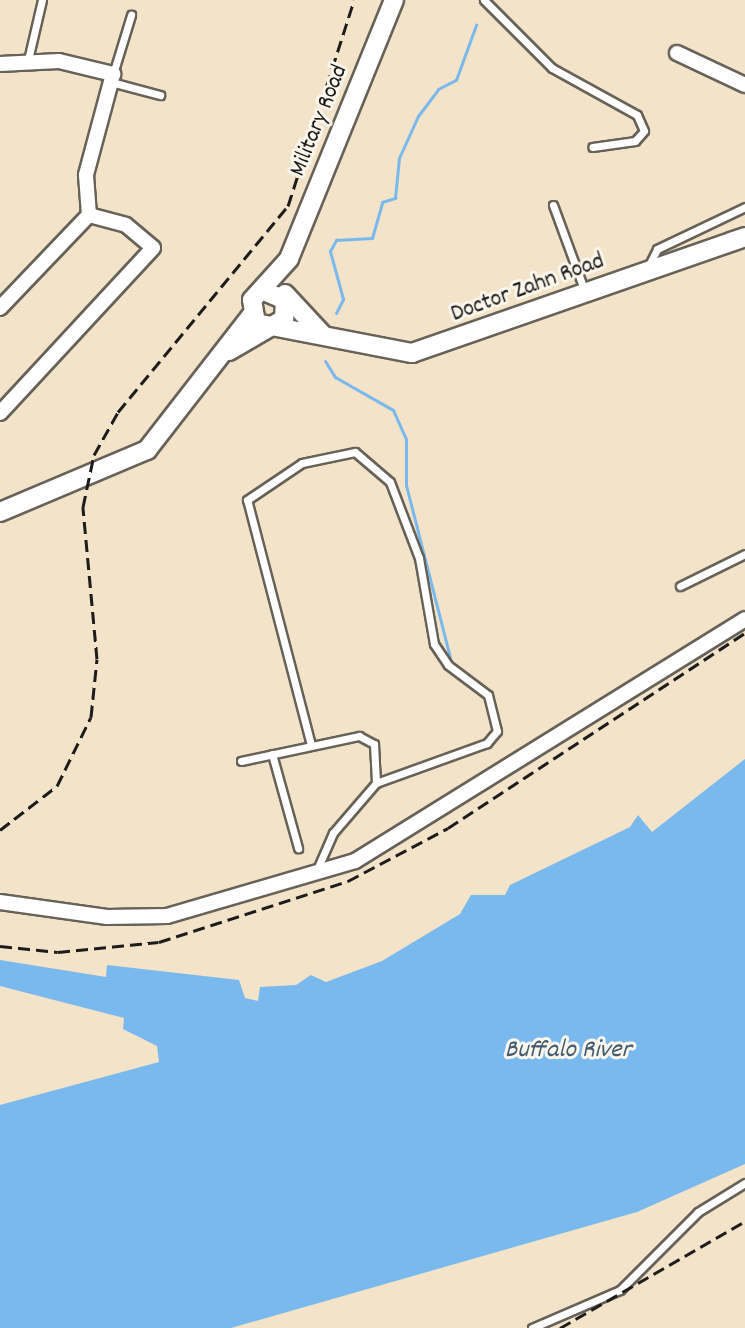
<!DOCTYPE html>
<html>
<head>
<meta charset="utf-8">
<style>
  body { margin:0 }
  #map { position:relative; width:745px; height:1328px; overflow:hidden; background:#f3e3c8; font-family:Dekko,sans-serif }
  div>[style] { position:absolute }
  .water>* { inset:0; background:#7ab9ee }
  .stream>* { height:3px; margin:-1.5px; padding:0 1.5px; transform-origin:1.5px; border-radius:1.5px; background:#7ab9ee }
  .roads { filter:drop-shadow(2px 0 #676258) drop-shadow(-2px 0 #676258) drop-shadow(0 2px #676258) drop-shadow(0 -2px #676258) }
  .service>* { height:7px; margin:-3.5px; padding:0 3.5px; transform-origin:3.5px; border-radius:3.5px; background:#fff }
  .minor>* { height:14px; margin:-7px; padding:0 7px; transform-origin:7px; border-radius:7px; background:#fff }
  .tertiary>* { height:18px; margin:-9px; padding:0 9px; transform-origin:9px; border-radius:9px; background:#fff }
  .rail>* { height:3px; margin-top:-1.5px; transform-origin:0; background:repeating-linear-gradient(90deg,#1c1c1c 0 12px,transparent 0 18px) }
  span { translate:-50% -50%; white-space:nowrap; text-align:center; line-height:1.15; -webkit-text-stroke:6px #fbf7ec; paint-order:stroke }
  .street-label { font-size:24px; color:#1c1c1c }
  .water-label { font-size:26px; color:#425b70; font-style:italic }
</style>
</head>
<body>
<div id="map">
  <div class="water">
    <div style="clip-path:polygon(745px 759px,745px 1164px,637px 1212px,231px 1328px,0 1328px,0 1105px,159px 1062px,157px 1046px,123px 1029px,124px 1018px,0 986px,0 960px,106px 977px,107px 965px,239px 980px,245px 998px,258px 1001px,260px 987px,296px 985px,311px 975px,326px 982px,382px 961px,460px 914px,471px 895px,505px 895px,510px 885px,630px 827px,638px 815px,652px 832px)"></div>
  </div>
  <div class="stream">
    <div style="left:336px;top:313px;width:16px;rotate:-63deg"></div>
    <div style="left:343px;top:299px;width:50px;rotate:-105.2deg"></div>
    <div style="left:330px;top:251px;width:13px;rotate:-61deg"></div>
    <div style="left:336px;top:240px;width:36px;rotate:-3deg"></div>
    <div style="left:372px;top:238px;width:37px;rotate:-74deg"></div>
    <div style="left:382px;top:202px;width:14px;rotate:-17deg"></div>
    <div style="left:395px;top:198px;width:40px;rotate:-84.3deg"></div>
    <div style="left:399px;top:158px;width:46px;rotate:-65.7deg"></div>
    <div style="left:418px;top:116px;width:34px;rotate:-53deg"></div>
    <div style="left:438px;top:89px;width:20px;rotate:-27deg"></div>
    <div style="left:456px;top:80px;width:59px;rotate:-70deg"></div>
    <div style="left:325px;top:361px;width:19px;rotate:58deg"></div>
    <div style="left:335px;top:377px;width:67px;rotate:29.6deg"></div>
    <div style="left:393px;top:410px;width:32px;rotate:66deg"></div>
    <div style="left:406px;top:439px;width:46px;rotate:90deg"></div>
    <div style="left:406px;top:485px;width:178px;rotate:75.7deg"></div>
  </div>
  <div class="roads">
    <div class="service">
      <div style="left:484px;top:0;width:96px;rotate:45deg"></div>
      <div style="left:552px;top:68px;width:97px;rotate:28.9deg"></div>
      <div style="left:637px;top:115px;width:17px;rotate:66deg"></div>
      <div style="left:644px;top:131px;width:13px;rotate:132deg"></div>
      <div style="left:635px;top:141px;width:43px;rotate:172.1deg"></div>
      <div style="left:28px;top:60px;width:62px;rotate:-76.9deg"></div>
      <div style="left:113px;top:74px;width:62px;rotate:-73deg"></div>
      <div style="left:111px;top:82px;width:51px;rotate:14.9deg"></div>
      <div style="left:553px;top:205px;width:93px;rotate:69.8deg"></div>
      <div style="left:647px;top:269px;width:22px;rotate:-63deg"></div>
      <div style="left:657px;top:249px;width:98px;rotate:-25.5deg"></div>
      <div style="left:680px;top:586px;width:72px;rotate:-26.2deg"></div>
      <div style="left:311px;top:745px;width:253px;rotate:-104.6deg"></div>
      <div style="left:247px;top:500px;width:66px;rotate:-33.9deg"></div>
      <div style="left:302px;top:463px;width:54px;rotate:-11.7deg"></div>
      <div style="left:355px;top:452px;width:46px;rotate:40.6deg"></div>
      <div style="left:390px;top:482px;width:81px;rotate:69.1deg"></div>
      <div style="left:419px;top:558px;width:87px;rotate:80.1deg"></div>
      <div style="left:434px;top:644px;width:25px;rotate:56deg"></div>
      <div style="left:448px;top:665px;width:50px;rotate:36.9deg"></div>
      <div style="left:488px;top:695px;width:37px;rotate:76deg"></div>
      <div style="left:497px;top:731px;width:16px;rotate:130deg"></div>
      <div style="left:487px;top:743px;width:118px;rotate:160.2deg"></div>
      <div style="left:376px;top:783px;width:66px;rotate:130.7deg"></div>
      <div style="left:333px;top:833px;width:43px;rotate:113.6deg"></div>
      <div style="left:272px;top:754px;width:98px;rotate:74.5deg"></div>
      <div style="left:241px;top:761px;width:121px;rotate:-12deg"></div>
      <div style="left:359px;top:736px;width:17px;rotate:28deg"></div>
      <div style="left:374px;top:744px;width:39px;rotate:87deg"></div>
      <div style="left:532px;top:1328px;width:96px;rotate:-23.4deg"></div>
      <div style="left:620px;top:1290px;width:110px;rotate:-45deg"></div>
      <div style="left:698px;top:1212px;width:55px;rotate:-31.7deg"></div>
    </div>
    <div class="minor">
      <div style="left:677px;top:53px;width:75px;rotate:25.2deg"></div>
      <div style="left:0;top:64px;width:59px;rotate:-2.9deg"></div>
      <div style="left:59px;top:61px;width:56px;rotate:13.5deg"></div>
      <div style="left:113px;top:74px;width:105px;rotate:105deg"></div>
      <div style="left:86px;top:175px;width:40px;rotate:85.7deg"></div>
      <div style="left:0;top:308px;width:129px;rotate:-46.3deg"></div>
      <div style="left:89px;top:215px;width:38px;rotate:15deg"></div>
      <div style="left:126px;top:225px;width:35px;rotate:40deg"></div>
      <div style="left:153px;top:248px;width:225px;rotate:132.8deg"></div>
      <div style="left:0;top:902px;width:108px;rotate:8deg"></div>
      <div style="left:107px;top:917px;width:60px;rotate:-1deg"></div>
      <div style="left:167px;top:916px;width:196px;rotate:-16.3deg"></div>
      <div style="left:355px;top:861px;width:459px;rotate:-31.8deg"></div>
    </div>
    <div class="tertiary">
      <div style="left:394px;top:0;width:279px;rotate:112.1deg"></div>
      <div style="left:289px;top:259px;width:55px;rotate:132.1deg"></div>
      <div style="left:252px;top:300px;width:23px;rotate:80deg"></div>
      <div style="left:256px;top:323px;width:159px;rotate:10.9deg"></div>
      <div style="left:412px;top:353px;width:353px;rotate:-19.2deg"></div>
      <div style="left:285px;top:294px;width:56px;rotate:47.2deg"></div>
      <div style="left:229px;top:351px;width:64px;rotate:-30.2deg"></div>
      <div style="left:284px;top:319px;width:19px;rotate:-87deg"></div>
      <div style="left:285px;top:300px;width:23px;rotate:-157deg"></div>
      <div style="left:0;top:512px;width:160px;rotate:-22.9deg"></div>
      <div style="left:147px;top:450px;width:170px;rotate:-52.2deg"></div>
    </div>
  </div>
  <div class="rail">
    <div style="left:0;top:830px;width:72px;rotate:-37.7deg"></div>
    <div style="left:57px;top:786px;width:77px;rotate:-63.8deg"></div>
    <div style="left:91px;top:717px;width:58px;rotate:-84.1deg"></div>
    <div style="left:97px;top:659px;width:153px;rotate:-95.3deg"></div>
    <div style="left:83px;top:507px;width:53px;rotate:-78.1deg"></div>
    <div style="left:94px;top:455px;width:49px;rotate:-60.8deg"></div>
    <div style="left:118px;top:412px;width:267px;rotate:-50.5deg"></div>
    <div style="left:288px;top:206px;width:216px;rotate:-72.2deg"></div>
    <div style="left:0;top:946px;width:58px;rotate:5.9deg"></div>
    <div style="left:58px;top:952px;width:101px;rotate:-5.7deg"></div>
    <div style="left:159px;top:942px;width:199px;rotate:-17.9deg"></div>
    <div style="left:348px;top:881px;width:113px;rotate:-27.9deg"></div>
    <div style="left:448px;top:828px;width:355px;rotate:-33.3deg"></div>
    <div style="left:560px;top:1328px;width:214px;rotate:-30deg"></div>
  </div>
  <div class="street-label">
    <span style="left:320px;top:121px;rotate:-68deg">Military Road</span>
    <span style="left:528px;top:289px;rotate:-20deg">Doctor Zahn Road</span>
  </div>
  <div class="water-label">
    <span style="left:568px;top:1051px">Buffalo River</span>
  </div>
</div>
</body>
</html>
